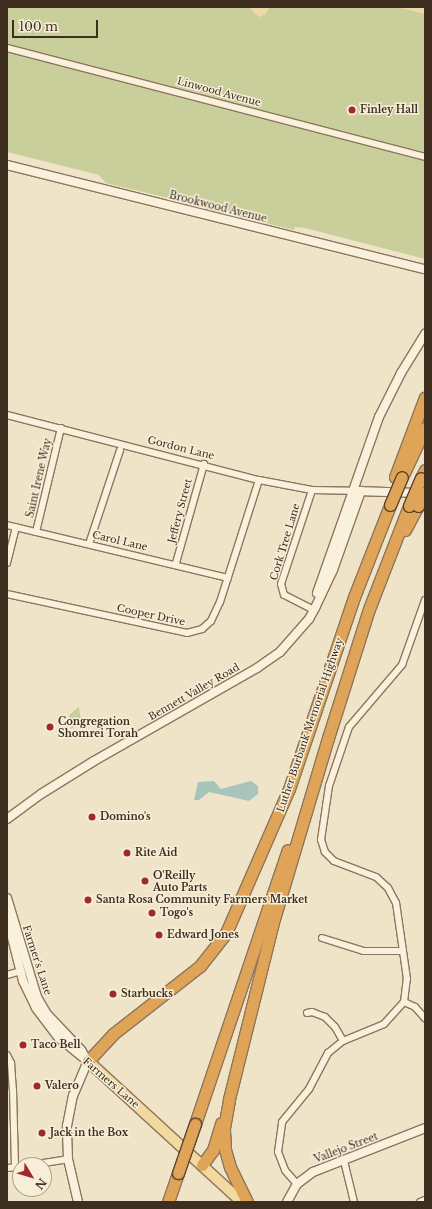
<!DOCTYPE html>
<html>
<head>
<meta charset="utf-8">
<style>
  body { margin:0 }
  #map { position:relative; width:432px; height:1209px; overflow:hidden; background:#f0e4c8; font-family:"Libre Baskerville",serif }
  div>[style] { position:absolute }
  .green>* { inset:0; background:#c9cf9b }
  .sand>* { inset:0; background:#ecd9a5 }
  .water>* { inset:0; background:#a9c4bc }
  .roads { filter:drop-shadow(1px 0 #8d765c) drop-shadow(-1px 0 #8d765c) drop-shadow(0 1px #8d765c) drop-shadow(0 -1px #8d765c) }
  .minor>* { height:6px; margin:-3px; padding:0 3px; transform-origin:3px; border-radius:3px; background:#faf1dc }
  .tertiary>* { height:8px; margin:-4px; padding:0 4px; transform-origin:4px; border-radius:4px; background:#faf1dc }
  .primary>* { height:10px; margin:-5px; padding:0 5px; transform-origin:5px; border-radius:5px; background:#f3d9a0 }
  .motorway>* { height:11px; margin:-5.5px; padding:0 5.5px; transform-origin:5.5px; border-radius:5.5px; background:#e0a458 }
  .bridges { filter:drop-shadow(1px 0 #5b4430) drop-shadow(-1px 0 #5b4430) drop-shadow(0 1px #5b4430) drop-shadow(0 -1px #5b4430) }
  .motorway-bridge>* { height:11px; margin:-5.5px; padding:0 5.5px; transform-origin:5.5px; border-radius:5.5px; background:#e0a458 }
  .dots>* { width:11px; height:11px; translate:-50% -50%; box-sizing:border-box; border:2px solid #f7eed8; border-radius:50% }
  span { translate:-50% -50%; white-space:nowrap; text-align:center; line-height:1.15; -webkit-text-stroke:3px #f7eed8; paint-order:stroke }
  .street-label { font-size:10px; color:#3d2e20 }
  .poi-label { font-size:10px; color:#3d2e20; font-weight:700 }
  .left { translate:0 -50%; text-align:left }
  .frame { position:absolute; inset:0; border:8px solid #3d2e20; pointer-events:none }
  .north { position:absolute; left:12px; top:1157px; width:40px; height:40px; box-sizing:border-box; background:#f7eed8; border:1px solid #ada18e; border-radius:50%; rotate:128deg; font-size:11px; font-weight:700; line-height:16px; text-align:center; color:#3d2e20 }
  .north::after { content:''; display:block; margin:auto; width:14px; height:18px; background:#9e2a2b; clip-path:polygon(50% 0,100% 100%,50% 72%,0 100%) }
  .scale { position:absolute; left:12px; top:20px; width:86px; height:18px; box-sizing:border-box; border:2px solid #3d2e20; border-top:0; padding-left:5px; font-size:12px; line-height:14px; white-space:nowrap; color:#3d2e20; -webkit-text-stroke:3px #f7eed8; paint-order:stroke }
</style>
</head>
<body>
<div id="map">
  <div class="green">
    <div style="clip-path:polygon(7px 7px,425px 7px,425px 259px,305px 228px,295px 227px,294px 230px,197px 206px,189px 199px,179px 196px,168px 198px,106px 183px,99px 175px,7px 152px)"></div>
    <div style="clip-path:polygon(79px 707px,81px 722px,71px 729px,69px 715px)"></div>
  </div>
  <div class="sand">
    <div style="clip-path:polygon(249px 7px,270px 7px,265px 15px,259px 17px)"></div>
    <div style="clip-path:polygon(396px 7px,425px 7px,425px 14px)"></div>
  </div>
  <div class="water">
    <div style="clip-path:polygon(214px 781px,221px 789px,251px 781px,258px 786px,258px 794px,249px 801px,209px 792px,199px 800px,194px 800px,198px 782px)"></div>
  </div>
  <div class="roads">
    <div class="minor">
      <div style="left:7px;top:48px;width:432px;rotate:14.6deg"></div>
      <div style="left:7px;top:415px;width:260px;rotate:14.5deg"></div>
      <div style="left:259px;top:480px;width:54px;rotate:10.7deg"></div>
      <div style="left:312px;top:490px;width:39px;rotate:1deg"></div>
      <div style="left:7px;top:525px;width:227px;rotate:13.5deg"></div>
      <div style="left:36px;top:532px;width:107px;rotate:-76.5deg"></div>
      <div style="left:89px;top:544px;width:99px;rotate:-71.7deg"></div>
      <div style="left:7px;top:563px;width:37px;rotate:-76deg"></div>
      <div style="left:176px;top:563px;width:103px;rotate:-74.2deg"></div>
      <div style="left:7px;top:594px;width:184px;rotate:12.2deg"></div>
      <div style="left:187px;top:633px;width:16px;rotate:-15deg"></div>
      <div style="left:202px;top:629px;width:12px;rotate:-42deg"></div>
      <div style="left:211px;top:621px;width:21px;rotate:-65deg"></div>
      <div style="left:220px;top:602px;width:128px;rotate:-72.3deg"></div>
      <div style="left:310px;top:608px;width:29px;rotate:-153deg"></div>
      <div style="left:284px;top:595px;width:11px;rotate:-105deg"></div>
      <div style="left:281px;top:584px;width:99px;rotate:-71.7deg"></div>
      <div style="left:322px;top:938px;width:44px;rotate:17.2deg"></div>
      <div style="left:364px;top:951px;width:39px"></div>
      <div style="left:7px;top:975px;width:15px;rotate:-16deg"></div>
      <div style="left:404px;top:1002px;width:12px;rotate:24deg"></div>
      <div style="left:415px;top:1007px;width:15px;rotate:48deg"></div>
      <div style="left:307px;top:1013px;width:5px;rotate:-11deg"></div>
      <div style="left:312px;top:1012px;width:14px;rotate:21deg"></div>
      <div style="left:325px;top:1017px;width:14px;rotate:45deg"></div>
      <div style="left:335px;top:1027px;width:16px;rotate:60deg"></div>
      <div style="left:7px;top:1055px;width:9px;rotate:63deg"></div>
      <div style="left:11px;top:1063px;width:27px;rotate:86deg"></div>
      <div style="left:13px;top:1090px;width:78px;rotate:88.5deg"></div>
      <div style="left:344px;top:1161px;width:42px;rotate:76.3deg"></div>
      <div style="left:31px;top:1165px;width:37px;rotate:-9deg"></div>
      <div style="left:7px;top:1168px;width:13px;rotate:-4deg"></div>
      <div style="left:297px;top:1184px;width:18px;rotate:-131deg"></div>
      <div style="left:285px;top:1170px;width:19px;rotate:-111deg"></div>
      <div style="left:278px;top:1152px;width:30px;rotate:-82deg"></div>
      <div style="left:282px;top:1122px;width:43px;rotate:-50.7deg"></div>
      <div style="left:309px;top:1089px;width:41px;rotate:-62.2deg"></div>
      <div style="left:328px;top:1053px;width:19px;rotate:-39deg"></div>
      <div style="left:343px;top:1041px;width:44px;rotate:-22.5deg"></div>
      <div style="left:384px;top:1024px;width:30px;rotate:-48deg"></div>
      <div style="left:404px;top:1002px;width:23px;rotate:-83deg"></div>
      <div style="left:407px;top:979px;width:77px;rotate:-98.2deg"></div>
      <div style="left:396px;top:903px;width:17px;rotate:-118deg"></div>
      <div style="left:388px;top:888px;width:16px;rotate:-137deg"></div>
      <div style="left:376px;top:877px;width:45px;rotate:-159.1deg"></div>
      <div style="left:334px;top:861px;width:13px;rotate:-135deg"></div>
      <div style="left:325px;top:852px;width:13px;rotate:-108deg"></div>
      <div style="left:321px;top:840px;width:55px;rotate:-81.6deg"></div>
      <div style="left:329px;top:786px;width:62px;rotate:-71.3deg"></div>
      <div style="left:349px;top:727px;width:82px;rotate:-49.5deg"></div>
      <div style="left:402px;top:665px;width:69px;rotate:-70.5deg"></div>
      <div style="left:420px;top:1202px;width:5px;rotate:-22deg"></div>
    </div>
    <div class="tertiary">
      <div style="left:7px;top:165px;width:431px;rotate:14deg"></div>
      <div style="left:356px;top:491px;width:62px;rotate:1.8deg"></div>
      <div style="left:317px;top:593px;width:187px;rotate:-70.6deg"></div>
      <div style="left:379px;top:417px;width:49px;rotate:-63.4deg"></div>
      <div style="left:401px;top:373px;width:46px;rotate:-58.4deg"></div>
      <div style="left:7px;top:819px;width:42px;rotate:-36.3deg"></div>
      <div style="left:41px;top:794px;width:62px;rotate:-31.9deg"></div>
      <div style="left:94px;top:761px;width:188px;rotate:-29.7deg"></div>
      <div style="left:257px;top:668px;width:28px;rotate:-35deg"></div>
      <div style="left:280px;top:652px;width:44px;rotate:-48.7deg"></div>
      <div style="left:309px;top:619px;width:13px;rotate:-61deg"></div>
      <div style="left:315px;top:608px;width:42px;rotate:-64.7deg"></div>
      <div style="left:333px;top:570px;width:84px;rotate:-70.5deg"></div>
      <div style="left:7px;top:898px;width:103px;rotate:73.1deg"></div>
      <div style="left:37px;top:997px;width:20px;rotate:60deg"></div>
      <div style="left:47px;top:1014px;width:50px;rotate:46.6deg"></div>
      <div style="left:81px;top:1050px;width:13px;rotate:58deg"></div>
      <div style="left:7px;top:918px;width:65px;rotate:75.7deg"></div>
      <div style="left:23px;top:981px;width:30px;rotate:64deg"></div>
      <div style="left:36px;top:1008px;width:38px;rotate:53deg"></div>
      <div style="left:59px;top:1038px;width:36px;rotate:39deg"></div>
      <div style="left:78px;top:1202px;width:44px;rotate:-103.1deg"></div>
      <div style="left:68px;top:1159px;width:33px;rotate:-92deg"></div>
      <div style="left:67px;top:1126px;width:31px;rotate:-79deg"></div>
      <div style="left:73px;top:1096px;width:38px;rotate:-67deg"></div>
      <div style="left:287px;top:1202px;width:21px;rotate:-61deg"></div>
      <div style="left:297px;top:1184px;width:20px;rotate:-37deg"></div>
      <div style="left:313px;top:1172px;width:120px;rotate:-21.4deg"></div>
    </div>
    <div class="primary">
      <div style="left:88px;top:1061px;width:209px;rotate:42.5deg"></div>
    </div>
    <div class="motorway">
      <div style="left:403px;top:475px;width:52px;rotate:-64.9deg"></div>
      <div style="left:395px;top:477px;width:85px;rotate:-69.4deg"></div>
      <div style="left:421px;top:478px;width:9px;rotate:-63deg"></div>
      <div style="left:405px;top:530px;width:27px;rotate:-62deg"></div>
      <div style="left:88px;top:1061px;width:37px;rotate:-47deg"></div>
      <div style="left:113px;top:1034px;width:110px;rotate:-38deg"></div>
      <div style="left:200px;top:966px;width:42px;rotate:-51.8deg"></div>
      <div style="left:226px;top:933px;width:157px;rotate:-66.4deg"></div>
      <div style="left:289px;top:789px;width:203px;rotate:-71.3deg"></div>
      <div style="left:354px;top:597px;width:99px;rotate:-68.6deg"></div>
      <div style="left:195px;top:1124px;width:289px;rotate:-71.3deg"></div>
      <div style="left:202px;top:1165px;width:19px;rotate:-54deg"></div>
      <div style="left:213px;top:1150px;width:28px;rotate:-73deg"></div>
      <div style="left:168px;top:1202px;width:31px;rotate:-71deg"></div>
      <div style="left:247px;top:1202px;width:39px;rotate:-116deg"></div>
      <div style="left:230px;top:1167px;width:19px;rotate:-106deg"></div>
      <div style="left:225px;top:1149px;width:21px;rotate:-93deg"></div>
      <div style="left:224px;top:1128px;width:29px;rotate:-80deg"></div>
      <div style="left:229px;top:1099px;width:186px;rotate:-76deg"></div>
      <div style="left:274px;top:919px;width:189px;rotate:-73.4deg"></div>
      <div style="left:328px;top:738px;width:135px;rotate:-72.4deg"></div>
      <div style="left:369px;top:609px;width:110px;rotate:-68.8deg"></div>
    </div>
  </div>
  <div class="bridges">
    <div class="motorway-bridge">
      <div style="left:390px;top:505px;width:30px;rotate:-67deg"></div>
      <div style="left:409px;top:506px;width:30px;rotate:-67deg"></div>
      <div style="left:418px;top:506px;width:15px;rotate:-62deg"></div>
      <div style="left:178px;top:1173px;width:52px;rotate:-70.9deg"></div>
    </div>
  </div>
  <div class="dots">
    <div style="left:352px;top:110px;background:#9e2a2b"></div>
    <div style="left:50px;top:727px;background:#9e2a2b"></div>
    <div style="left:92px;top:817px;background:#9e2a2b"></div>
    <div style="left:127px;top:853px;background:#9e2a2b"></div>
    <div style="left:145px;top:881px;background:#9e2a2b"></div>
    <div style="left:88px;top:900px;background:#9e2a2b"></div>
    <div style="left:152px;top:913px;background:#9e2a2b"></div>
    <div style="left:159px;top:935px;background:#9e2a2b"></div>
    <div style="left:113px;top:994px;background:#9e2a2b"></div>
    <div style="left:23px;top:1045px;background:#9e2a2b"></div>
    <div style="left:37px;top:1086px;background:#9e2a2b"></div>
    <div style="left:42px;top:1133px;background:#9e2a2b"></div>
  </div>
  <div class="street-label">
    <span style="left:219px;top:92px;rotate:15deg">Linwood Avenue</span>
    <span style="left:218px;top:207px;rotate:14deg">Brookwood Avenue</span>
    <span style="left:181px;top:448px;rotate:14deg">Gordon Lane</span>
    <span style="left:39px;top:478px;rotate:-77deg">Saint Irene Way</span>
    <span style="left:180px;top:511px;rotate:-75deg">Jeffery Street</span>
    <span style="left:120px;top:541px;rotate:13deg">Carol Lane</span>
    <span style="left:285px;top:542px;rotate:-73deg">Cork Tree Lane</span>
    <span style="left:151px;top:615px;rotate:12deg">Cooper Drive</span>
    <span style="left:194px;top:692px;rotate:-30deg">Bennett Valley Road</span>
    <span style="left:310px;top:725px;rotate:-71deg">Luther Burbank Memorial Highway</span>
    <span style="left:37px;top:960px;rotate:72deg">Farmer's Lane</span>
    <span style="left:111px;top:1083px;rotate:41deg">Farmers Lane</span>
    <span style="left:346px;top:1148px;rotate:-21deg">Vallejo Street</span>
  </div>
  <div class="poi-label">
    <span class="left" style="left:360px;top:110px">Finley Hall</span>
    <span class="left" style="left:58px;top:727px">Congregation<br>Shomrei Torah</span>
    <span class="left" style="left:100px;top:817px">Domino's</span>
    <span class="left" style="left:135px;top:853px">Rite Aid</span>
    <span class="left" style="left:153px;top:881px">O'Reilly<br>Auto Parts</span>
    <span class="left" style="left:96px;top:900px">Santa Rosa Community Farmers Market</span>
    <span class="left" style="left:160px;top:913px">Togo's</span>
    <span class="left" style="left:167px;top:935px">Edward Jones</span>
    <span class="left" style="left:121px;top:994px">Starbucks</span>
    <span class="left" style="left:31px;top:1045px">Taco Bell</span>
    <span class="left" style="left:45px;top:1086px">Valero</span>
    <span class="left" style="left:50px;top:1133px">Jack in the Box</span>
  </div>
  <div class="frame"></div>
  <div class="north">N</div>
  <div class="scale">100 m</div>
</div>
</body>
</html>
